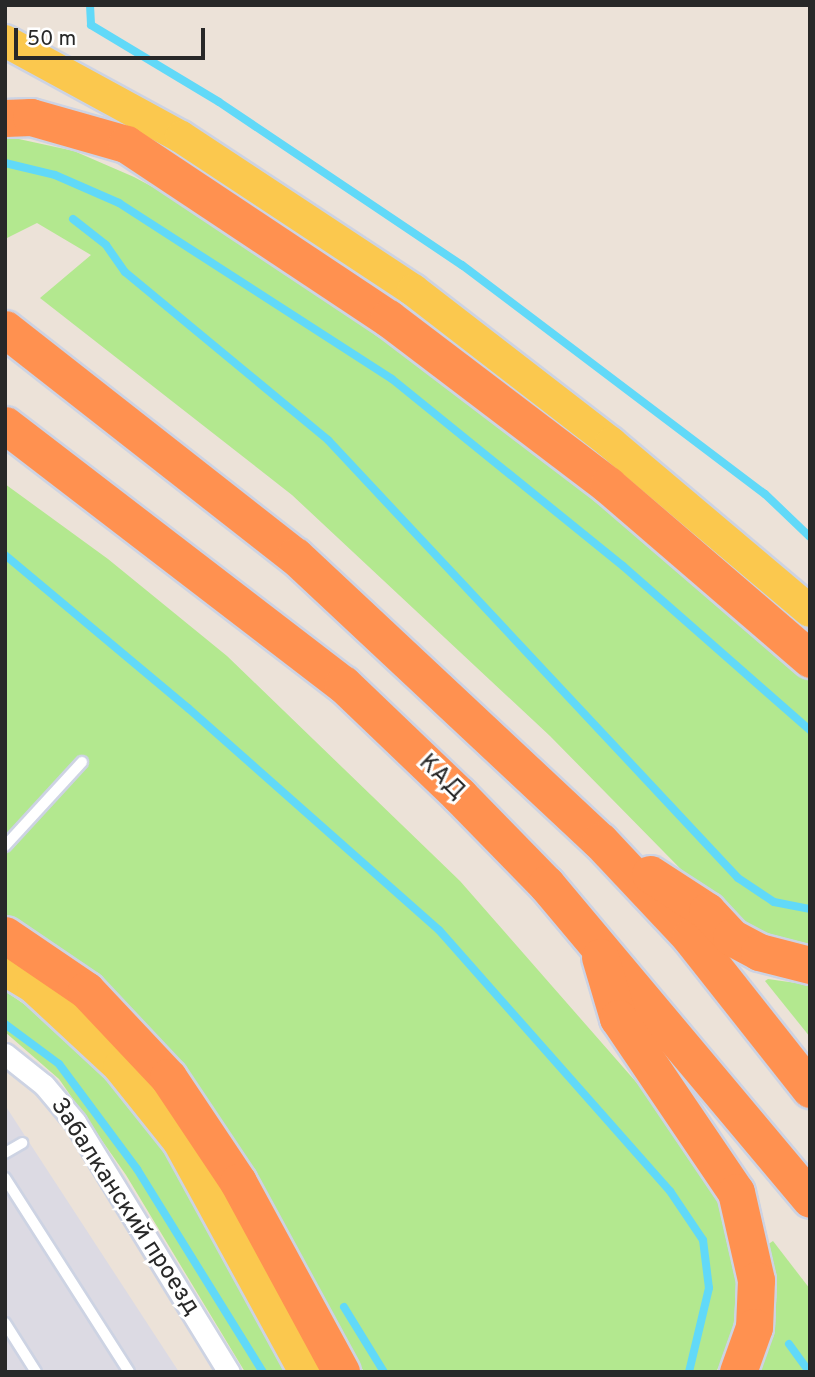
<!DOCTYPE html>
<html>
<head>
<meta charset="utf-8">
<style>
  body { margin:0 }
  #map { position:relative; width:815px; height:1377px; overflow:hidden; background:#ece2d8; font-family:Overpass,sans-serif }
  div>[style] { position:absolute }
  .industrial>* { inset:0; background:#dcdae3 }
  .green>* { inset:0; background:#b3e88f }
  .stream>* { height:8px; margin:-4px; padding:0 4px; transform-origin:4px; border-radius:4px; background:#61d9f8 }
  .roads { filter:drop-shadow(2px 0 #cdd3e3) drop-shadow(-2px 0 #cdd3e3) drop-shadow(0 2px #cdd3e3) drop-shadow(0 -2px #cdd3e3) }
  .service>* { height:10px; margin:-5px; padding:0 5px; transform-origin:5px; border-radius:5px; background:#fff }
  .minor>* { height:21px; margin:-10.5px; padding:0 10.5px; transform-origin:10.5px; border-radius:10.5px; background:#fff }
  .primary>* { height:32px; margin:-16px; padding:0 16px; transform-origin:16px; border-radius:16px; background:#fbc84e }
  .motorway>* { height:37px; margin:-18.5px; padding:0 18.5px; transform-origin:18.5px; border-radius:18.5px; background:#ff9150 }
  span { translate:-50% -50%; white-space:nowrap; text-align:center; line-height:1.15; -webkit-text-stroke:6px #fff; paint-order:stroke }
  .street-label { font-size:24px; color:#282828 }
  .frame { position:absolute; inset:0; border:7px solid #282828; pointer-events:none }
  .scale { position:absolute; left:14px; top:28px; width:191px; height:32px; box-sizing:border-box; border:4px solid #282828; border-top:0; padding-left:9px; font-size:21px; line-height:24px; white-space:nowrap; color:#282828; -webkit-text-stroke:5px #fff; paint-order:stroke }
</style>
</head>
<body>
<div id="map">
  <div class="industrial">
    <div style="clip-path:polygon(5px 1105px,27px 1139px,179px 1372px,5px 1372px)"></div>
  </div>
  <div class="green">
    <div style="clip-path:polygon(5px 136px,74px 151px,134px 177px,205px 215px,343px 307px,620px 514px,810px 682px,810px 952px,780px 946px,720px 909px,550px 736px,292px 495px,40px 298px,91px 255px,37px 223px,5px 239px)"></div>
    <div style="clip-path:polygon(5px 484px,108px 559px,227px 656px,460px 881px,665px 1115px,707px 1171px,740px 1262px,732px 1340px,716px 1372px,364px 1372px,262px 1188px,174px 1059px,129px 1008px,5px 915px)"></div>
    <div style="clip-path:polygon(768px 979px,810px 985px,810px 1037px,765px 981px)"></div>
    <div style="clip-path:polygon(5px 991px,66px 1033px,106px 1072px,155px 1136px,290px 1372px,245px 1372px,126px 1175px,59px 1079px,5px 1032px)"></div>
    <div style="clip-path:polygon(773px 1241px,810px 1289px,810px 1372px,757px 1372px,767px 1245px)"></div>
  </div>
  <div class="stream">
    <div style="left:90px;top:5px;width:20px;rotate:87deg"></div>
    <div style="left:91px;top:25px;width:149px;rotate:31deg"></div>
    <div style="left:219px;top:102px;width:293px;rotate:33.9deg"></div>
    <div style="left:462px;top:265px;width:380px;rotate:37.1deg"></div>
    <div style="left:765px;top:494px;width:62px;rotate:43.7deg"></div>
    <div style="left:5px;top:163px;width:51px;rotate:13.5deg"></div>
    <div style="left:55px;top:175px;width:70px;rotate:23.6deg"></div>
    <div style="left:119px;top:203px;width:325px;rotate:32.8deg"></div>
    <div style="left:392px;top:379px;width:297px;rotate:39deg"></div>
    <div style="left:623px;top:566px;width:249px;rotate:41.3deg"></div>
    <div style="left:73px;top:219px;width:42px;rotate:38.2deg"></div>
    <div style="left:106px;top:245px;width:33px;rotate:55deg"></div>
    <div style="left:125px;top:272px;width:264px;rotate:39.6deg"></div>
    <div style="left:328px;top:440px;width:600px;rotate:46.89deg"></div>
    <div style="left:738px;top:878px;width:43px;rotate:33.7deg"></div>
    <div style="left:774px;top:902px;width:37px;rotate:11deg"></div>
    <div style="left:5px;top:555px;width:239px;rotate:39.9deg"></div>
    <div style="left:188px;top:708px;width:335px;rotate:41.5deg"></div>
    <div style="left:439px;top:930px;width:349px;rotate:48.5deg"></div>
    <div style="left:670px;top:1191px;width:59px;rotate:56deg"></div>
    <div style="left:703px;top:1240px;width:48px;rotate:82.9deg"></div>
    <div style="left:709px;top:1288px;width:86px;rotate:103.4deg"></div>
    <div style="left:5px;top:1024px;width:67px;rotate:36.5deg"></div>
    <div style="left:59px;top:1064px;width:131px;rotate:53.4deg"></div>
    <div style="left:137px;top:1169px;width:239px;rotate:58.2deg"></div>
    <div style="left:344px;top:1307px;width:76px;rotate:58.4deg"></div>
    <div style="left:789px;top:1344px;width:34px;rotate:54deg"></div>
  </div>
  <div class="roads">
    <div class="service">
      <div style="left:5px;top:846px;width:114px;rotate:-47.5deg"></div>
      <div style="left:5px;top:1153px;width:20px;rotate:-30deg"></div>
      <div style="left:5px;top:1178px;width:230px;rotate:57.4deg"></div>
      <div style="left:5px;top:1323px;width:58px;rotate:57.7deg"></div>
    </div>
    <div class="minor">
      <div style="left:5px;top:1054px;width:50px;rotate:38.5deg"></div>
      <div style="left:44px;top:1085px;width:48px;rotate:50deg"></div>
      <div style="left:75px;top:1122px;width:294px;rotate:58.4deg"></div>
    </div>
    <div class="primary">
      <div style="left:5px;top:41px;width:200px;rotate:28.6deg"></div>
      <div style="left:181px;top:137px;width:278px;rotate:33.4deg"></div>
      <div style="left:413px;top:290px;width:250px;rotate:37.7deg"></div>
      <div style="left:611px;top:443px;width:260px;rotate:40.2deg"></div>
      <div style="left:5px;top:970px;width:33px;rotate:31deg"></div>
      <div style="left:33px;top:987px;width:117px;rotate:42.9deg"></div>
      <div style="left:119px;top:1067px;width:96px;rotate:51.3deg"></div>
      <div style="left:179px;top:1142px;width:262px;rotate:61.3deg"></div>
    </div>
    <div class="motorway">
      <div style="left:5px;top:118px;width:26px;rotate:-2deg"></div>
      <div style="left:31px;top:117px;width:99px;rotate:15.9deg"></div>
      <div style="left:126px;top:144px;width:315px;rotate:33.6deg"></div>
      <div style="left:388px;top:318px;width:276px;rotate:37.2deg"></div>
      <div style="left:608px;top:485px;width:267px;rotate:40.7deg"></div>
      <div style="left:5px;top:329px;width:368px;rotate:38.1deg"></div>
      <div style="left:295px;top:556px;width:417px;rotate:43.1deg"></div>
      <div style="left:600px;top:841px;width:132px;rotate:46.8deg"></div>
      <div style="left:690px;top:937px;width:194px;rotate:51.7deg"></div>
      <div style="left:5px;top:425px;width:426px;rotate:37.5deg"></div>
      <div style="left:343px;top:684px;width:161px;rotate:43.7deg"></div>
      <div style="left:459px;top:795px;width:124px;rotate:45.7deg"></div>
      <div style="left:546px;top:884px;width:411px;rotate:50deg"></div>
      <div style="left:650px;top:874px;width:68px;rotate:33deg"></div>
      <div style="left:707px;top:911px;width:35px;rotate:47deg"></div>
      <div style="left:731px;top:937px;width:32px;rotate:28deg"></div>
      <div style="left:759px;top:952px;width:53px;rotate:14.3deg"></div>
      <div style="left:5px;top:935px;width:98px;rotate:34.2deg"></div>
      <div style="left:86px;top:990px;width:120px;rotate:46.7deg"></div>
      <div style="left:168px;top:1077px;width:126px;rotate:56.3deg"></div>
      <div style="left:238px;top:1182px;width:216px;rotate:61.5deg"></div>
      <div style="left:600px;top:957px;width:64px;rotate:73.6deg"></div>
      <div style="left:618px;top:1018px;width:210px;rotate:55.9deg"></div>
      <div style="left:736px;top:1192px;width:90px;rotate:77.2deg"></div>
      <div style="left:756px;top:1280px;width:47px;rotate:92.4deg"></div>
      <div style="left:754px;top:1327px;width:48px;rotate:109.6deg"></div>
    </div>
  </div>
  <div class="street-label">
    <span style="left:441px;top:778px;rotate:44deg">КАД</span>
    <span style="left:124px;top:1207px;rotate:57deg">Забалканский проезд</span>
  </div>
  <div class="frame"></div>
  <div class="scale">50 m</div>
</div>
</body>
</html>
